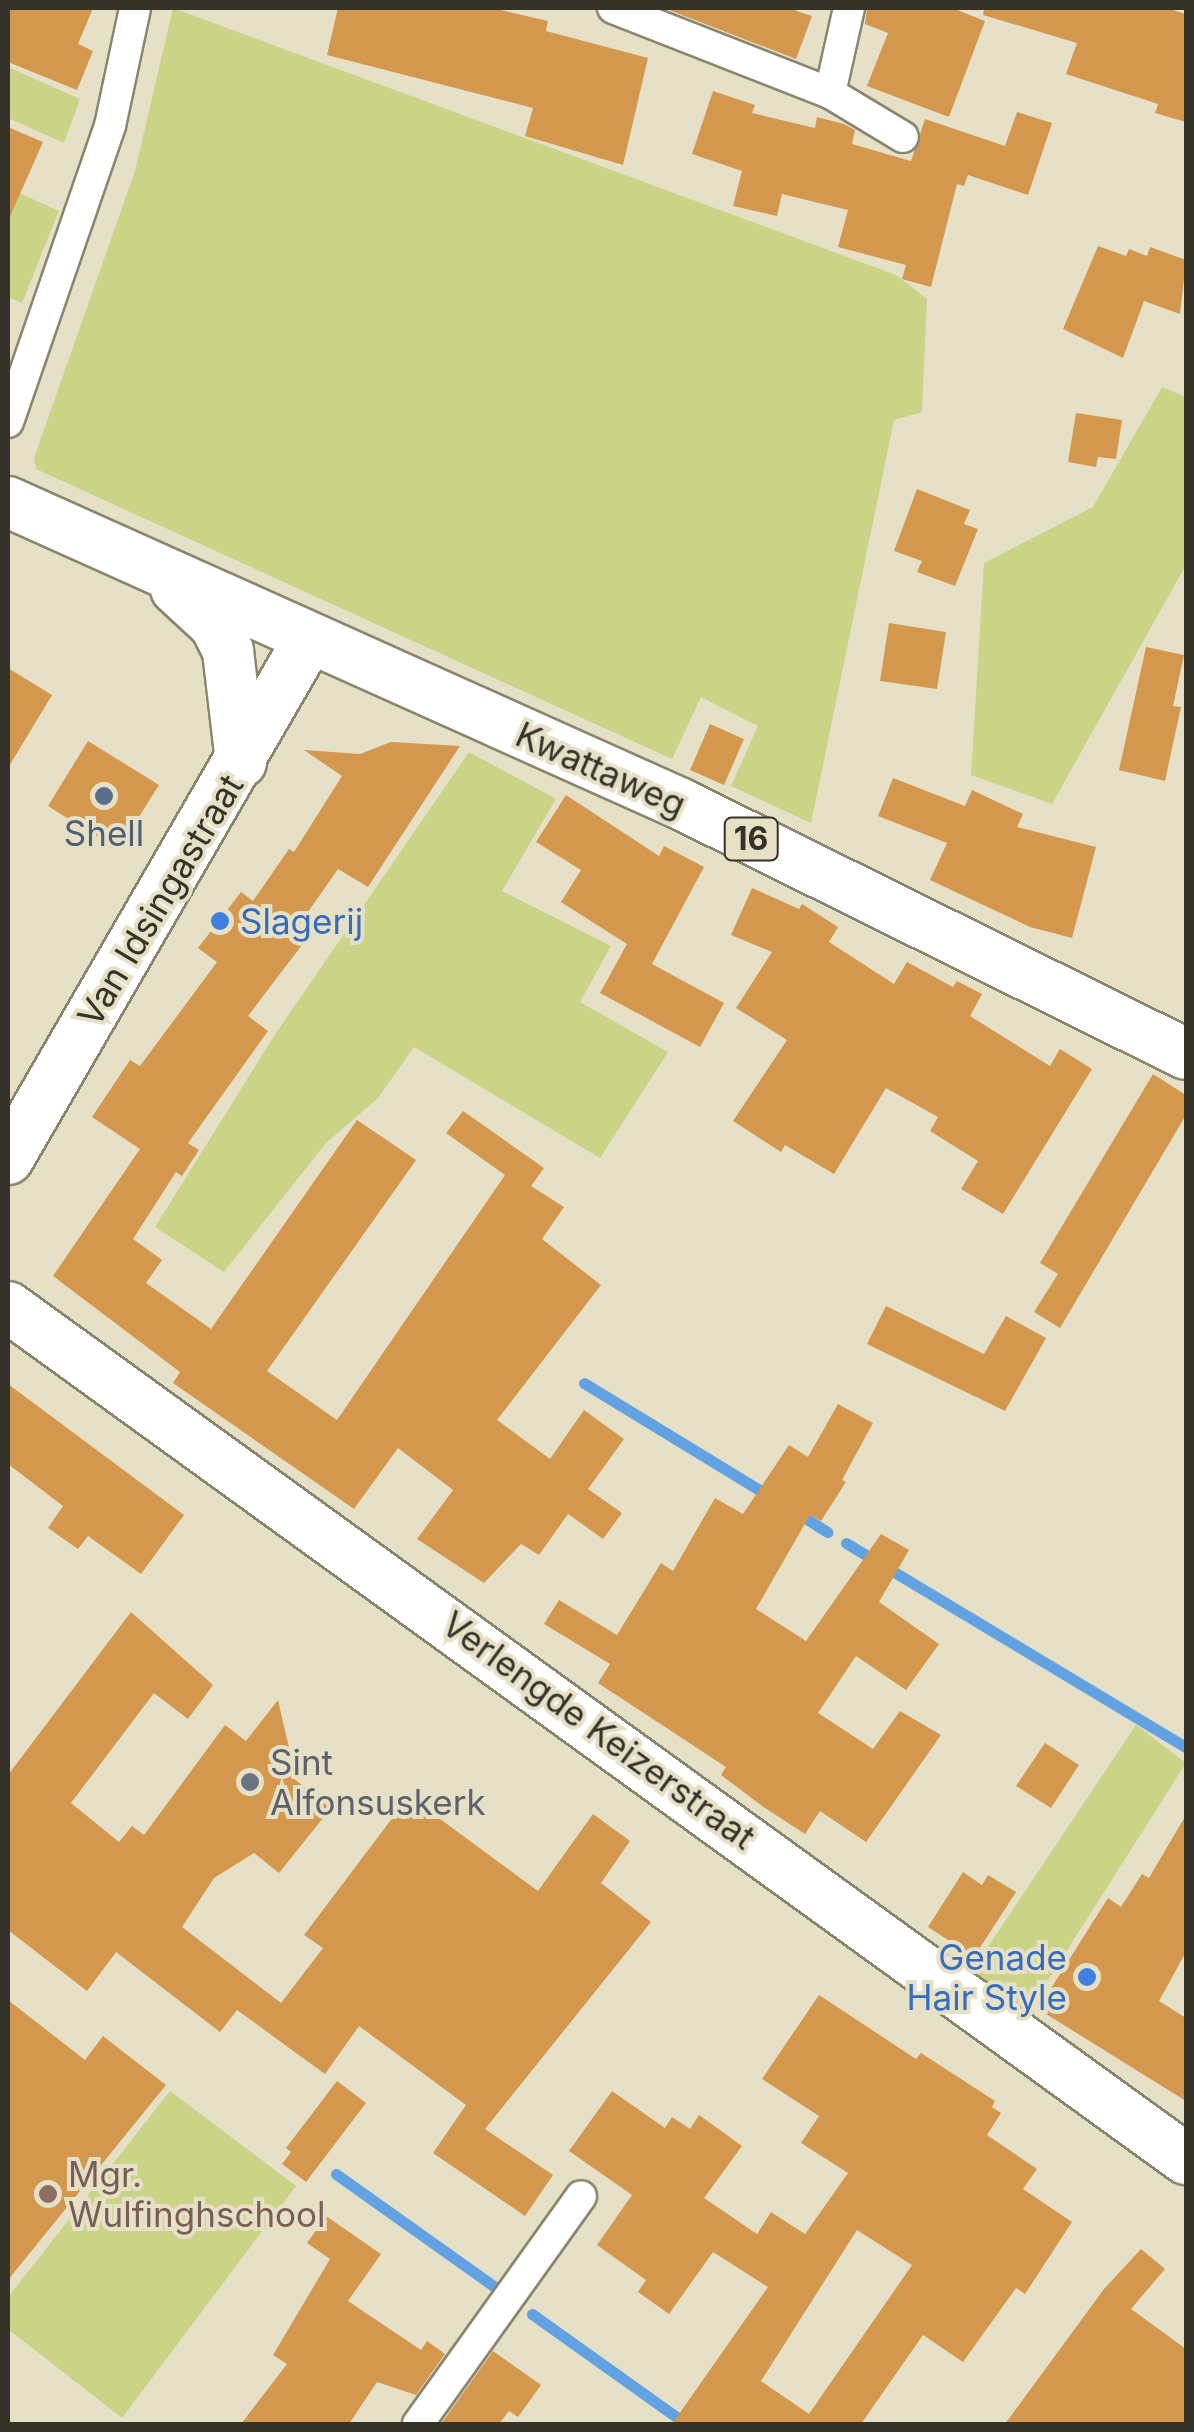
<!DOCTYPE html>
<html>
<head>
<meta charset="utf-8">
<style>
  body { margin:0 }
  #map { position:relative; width:1194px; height:2432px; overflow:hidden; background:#e6e0c7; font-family:Inter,sans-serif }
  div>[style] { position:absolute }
  .green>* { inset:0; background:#c9d487 }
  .stream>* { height:11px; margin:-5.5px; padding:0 5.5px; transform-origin:5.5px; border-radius:5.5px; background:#63a2e2 }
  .building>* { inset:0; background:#d3984e }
  .roads { filter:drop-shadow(2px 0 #8a856e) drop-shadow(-2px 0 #8a856e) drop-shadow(0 2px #8a856e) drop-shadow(0 -2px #8a856e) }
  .street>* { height:30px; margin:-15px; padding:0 15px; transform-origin:15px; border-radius:15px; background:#fff }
  .primary>* { height:50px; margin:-25px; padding:0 25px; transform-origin:25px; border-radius:25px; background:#fff }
  .dots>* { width:28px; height:28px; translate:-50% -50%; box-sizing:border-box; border:5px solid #e6e0c7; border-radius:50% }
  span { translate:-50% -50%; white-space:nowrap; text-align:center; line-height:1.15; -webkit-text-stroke:8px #e6e0c7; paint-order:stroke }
  .shield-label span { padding:2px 8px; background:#e6e0c7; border:2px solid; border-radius:8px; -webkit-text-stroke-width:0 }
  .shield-label { font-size:32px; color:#353329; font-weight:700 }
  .street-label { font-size:35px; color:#353329 }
  .service-label { font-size:35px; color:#4e5e75 }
  .shop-label { font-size:35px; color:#366cbe }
  .left { translate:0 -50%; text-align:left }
  .right { translate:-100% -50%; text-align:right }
  .worship-label { font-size:35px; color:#5b616d }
  .education-label { font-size:35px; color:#785e54 }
  .frame { position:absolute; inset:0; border:10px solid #353329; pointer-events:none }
</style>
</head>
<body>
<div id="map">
  <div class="green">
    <div style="clip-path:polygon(173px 8px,896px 275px,927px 299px,922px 412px,894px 420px,811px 823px,731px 786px,758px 726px,701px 697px,672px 759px,36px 469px,34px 458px,135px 171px)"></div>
    <div style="clip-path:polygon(8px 67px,80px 99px,64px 143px,8px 118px)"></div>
    <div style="clip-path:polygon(8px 188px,59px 211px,22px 303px,8px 297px)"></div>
    <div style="clip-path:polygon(1162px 387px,1186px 397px,1186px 565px,1052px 804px,971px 775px,984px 563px,1093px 507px)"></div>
    <div style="clip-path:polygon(469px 752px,556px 799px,502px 891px,611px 946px,580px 1002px,668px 1052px,600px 1158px,414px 1047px,378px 1098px,326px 1143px,224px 1272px,155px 1227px,274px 1036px)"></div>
    <div style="clip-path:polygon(1136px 1725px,1186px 1763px,1026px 2015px,971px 1972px)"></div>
    <div style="clip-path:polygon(170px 2091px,296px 2186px,122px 2418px,8px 2329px,8px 2297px)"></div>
  </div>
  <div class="stream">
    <div style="left:584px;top:1383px;width:217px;rotate:31.4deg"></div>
    <div style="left:797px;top:1513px;width:36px;rotate:32deg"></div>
    <div style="left:846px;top:1543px;width:397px;rotate:31deg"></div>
    <div style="left:336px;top:2174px;width:195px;rotate:35.4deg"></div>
    <div style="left:532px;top:2314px;width:189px;rotate:35.5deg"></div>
  </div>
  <div class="building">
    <div style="clip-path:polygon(8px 8px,93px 8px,78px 44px,93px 51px,77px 90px,8px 62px)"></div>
    <div style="clip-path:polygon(338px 8px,492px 8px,548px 21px,546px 31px,648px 58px,623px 165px,525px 136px,533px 108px,327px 55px)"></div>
    <div style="clip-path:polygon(664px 8px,788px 8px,812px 16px,796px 59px)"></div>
    <div style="clip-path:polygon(867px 8px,952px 8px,985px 21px,949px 117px,867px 86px,888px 33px,865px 24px)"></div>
    <div style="clip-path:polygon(984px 8px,1166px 8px,1186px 14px,1186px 122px,1155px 113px,1158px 104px,1066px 74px,1077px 43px,983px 15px)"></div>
    <div style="clip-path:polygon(713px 91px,755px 105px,752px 113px,815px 128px,817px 117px,844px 124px,855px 130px,852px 144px,911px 161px,925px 119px,1005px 146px,1017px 112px,1052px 123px,1028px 195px,968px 175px,964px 186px,957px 184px,931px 287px,902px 279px,906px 265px,838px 247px,848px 210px,782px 194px,777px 216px,733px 206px,742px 171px,692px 154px)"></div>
    <div style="clip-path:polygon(8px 127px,43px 142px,8px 221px)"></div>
    <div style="clip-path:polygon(1098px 246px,1126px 256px,1129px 249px,1147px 256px,1150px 247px,1186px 260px,1180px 314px,1144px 301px,1123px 358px,1063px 329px)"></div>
    <div style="clip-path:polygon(1076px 413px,1122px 420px,1116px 459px,1098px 457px,1096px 467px,1068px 462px)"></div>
    <div style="clip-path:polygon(917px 489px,970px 510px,964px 524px,978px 529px,955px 586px,917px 572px,922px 561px,894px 551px)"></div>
    <div style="clip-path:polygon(889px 623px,946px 632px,937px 689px,880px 681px)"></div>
    <div style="clip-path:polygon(1146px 647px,1184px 655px,1173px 706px,1181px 707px,1165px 781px,1119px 770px)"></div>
    <div style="clip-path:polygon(8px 668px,52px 695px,8px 768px)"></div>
    <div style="clip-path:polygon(710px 724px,744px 739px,724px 785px,690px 770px)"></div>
    <div style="clip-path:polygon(88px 741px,159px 785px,118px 850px,48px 806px)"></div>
    <div style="clip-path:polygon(391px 742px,460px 746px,368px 887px,338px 869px,294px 932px,305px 941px,248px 1016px,268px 1031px,188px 1143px,199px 1150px,182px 1176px,176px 1172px,133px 1239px,162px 1260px,146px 1283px,211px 1329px,357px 1120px,416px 1160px,267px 1371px,337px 1420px,505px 1175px,446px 1133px,463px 1111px,544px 1168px,531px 1186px,564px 1207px,542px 1239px,601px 1285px,497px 1420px,550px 1459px,584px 1410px,624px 1439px,588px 1489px,622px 1513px,603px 1539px,568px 1514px,539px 1555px,521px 1544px,484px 1583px,417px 1539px,453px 1490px,398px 1448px,354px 1509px,173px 1383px,180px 1372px,53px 1276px,140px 1149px,92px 1117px,130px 1060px,140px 1066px,217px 962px,198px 948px,241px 892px,253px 901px,289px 849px,294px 852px,342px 776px,304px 750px,360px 754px)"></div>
    <div style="clip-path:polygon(893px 778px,965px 806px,972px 790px,1023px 814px,1017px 827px,1096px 847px,1072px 938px,1030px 927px,930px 880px,947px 843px,878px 816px)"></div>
    <div style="clip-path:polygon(566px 795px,659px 856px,664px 846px,704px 867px,652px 964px,724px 1003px,700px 1047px,600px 993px,627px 944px,561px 902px,581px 870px,536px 842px)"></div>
    <div style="clip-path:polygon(752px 888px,799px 909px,802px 904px,838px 927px,829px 942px,894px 984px,907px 962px,953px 987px,957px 981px,982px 994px,970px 1016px,1050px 1066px,1060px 1049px,1092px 1069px,1003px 1214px,961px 1189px,978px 1161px,930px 1131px,938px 1117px,886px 1088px,834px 1174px,785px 1145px,781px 1152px,733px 1121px,787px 1040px,736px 1008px,772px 952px,731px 935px)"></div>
    <div style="clip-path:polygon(1153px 1074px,1186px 1095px,1186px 1115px,1060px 1328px,1034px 1312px,1058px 1274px,1040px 1263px)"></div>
    <div style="clip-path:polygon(886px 1306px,984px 1354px,1006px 1316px,1046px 1338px,1005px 1411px,867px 1344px)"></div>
    <div style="clip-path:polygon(8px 1384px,184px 1515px,141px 1574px,88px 1536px,78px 1549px,48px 1528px,63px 1506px,8px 1464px)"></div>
    <div style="clip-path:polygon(838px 1404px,873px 1423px,842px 1480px,846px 1482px,821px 1521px,810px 1515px,756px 1609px,806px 1641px,881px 1534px,909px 1550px,879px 1602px,939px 1644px,906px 1690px,856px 1656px,818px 1713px,873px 1749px,900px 1711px,941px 1735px,866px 1842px,820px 1811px,805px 1834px,762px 1806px,721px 1775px,726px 1767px,598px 1683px,610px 1664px,544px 1624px,559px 1600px,617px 1635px,661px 1563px,673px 1571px,715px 1498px,743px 1514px,789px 1445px,808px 1457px)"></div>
    <div style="clip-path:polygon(131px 1612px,213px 1685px,188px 1719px,154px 1693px,71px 1803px,119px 1842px,132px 1826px,144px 1835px,225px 1725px,246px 1741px,278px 1700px,293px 1765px,274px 1763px,331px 1808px,279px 1873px,254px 1853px,214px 1878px,182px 1927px,281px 2003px,323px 1948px,304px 1935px,409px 1796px,538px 1891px,593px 1814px,630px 1841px,601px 1883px,651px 1922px,485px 2129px,553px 2175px,525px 2216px,433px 2153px,466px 2105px,359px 2026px,325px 2074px,237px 2010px,220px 2032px,116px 1952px,87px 1991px,8px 1930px,8px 1775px)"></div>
    <div style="clip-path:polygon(1045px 1743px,1079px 1765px,1051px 1808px,1016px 1786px)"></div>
    <div style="clip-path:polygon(1186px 1815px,1186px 1952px,1159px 2001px,1186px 2018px,1186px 2101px,1038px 2009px,1108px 1898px,1121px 1907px,1142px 1874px,1149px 1878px)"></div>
    <div style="clip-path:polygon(963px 1872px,982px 1885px,988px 1875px,1016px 1892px,974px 1957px,928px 1927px)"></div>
    <div style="clip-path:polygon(evenodd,819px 1995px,916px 2059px,921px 2053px,995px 2101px,992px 2107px,1001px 2113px,987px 2135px,1037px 2169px,1023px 2189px,1072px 2222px,1025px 2294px,1016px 2288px,963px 2362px,923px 2335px,861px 2424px,672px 2424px,768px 2287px,713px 2252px,669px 2314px,638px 2292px,646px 2280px,597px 2245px,632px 2195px,569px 2151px,612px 2091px,665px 2128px,672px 2117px,690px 2129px,699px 2115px,742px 2146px,704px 2198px,757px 2234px,771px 2212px,805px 2234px,848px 2173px,801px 2143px,819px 2116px,762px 2079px,819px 1995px,857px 2230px,912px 2265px,809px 2414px,761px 2381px,857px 2230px)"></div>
    <div style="clip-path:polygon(8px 2000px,85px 2060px,103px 2036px,166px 2085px,8px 2280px)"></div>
    <div style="clip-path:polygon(337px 2081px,366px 2103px,306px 2182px,282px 2164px,291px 2152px,286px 2148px)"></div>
    <div style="clip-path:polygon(326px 2216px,381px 2254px,348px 2301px,421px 2350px,427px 2341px,445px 2354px,416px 2395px,377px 2382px,349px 2424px,241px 2424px,287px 2364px,273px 2355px,330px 2259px,307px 2243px)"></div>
    <div style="clip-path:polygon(1141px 2249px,1165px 2269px,1131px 2309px,1186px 2349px,1186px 2424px,1005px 2424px,1104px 2289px)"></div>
    <div style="clip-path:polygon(493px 2351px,541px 2385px,518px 2417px,509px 2411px,499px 2424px,441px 2424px)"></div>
  </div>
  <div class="roads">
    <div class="street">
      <div style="left:613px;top:8px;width:233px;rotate:21.4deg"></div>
      <div style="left:830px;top:93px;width:85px;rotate:31.1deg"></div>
      <div style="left:830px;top:93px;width:87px;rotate:-77.4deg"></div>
      <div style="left:8px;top:422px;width:313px;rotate:-71deg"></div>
      <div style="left:110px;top:126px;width:121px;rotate:-78deg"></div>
      <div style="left:418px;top:2424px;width:280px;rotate:-54.4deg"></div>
    </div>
    <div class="primary">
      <div style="left:8px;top:502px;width:738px;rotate:24.17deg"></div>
      <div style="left:681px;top:804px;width:563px;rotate:26.34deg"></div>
      <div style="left:176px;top:589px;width:53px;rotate:42.7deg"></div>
      <div style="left:215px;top:625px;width:29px;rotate:63deg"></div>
      <div style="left:228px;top:651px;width:112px;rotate:83.3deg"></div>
      <div style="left:8px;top:1159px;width:601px;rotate:-59.94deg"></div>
      <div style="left:8px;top:1307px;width:1454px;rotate:35.88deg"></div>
    </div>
  </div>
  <div class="dots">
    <div style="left:104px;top:796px;background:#5c6f8a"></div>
    <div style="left:220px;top:921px;background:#3f7fe0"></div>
    <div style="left:250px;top:1782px;background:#6b7280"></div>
    <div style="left:1087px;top:1977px;background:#3f7fe0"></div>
    <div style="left:48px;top:2194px;background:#8d6e63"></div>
  </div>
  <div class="shield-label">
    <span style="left:751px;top:839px">16</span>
  </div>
  <div class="street-label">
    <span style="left:601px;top:769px;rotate:24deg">Kwattaweg</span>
    <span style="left:160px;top:900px;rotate:-59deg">Van Idsingastraat</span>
    <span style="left:599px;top:1730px;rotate:36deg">Verlengde Keizerstraat</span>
  </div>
  <div class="service-label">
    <span style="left:104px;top:833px">Shell</span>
  </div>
  <div class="shop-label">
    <span class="left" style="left:240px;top:921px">Slagerij</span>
    <span class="right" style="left:1067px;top:1977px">Genade<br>Hair Style</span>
  </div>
  <div class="worship-label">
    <span class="left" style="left:270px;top:1782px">Sint<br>Alfonsuskerk</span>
  </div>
  <div class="education-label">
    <span class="left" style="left:68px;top:2194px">Mgr.<br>Wulfinghschool</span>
  </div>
  <div class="frame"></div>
</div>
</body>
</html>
